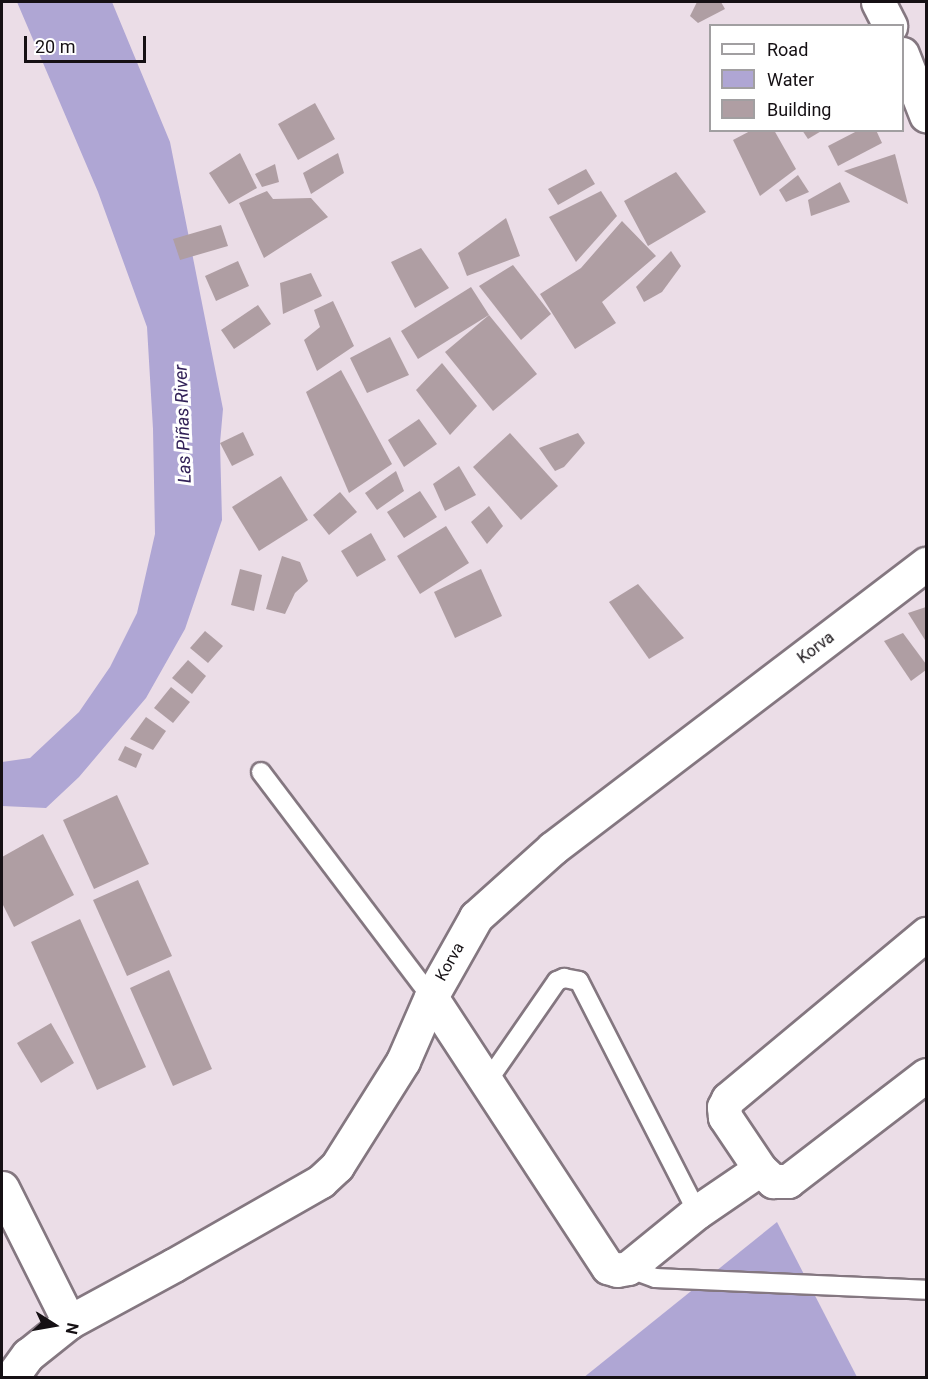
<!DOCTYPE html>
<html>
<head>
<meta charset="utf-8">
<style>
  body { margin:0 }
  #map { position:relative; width:928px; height:1379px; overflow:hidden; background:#ebdde7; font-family:Roboto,sans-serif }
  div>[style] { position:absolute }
  .water>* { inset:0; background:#afa6d4 }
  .building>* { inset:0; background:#af9ea3 }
  .roads { filter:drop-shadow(2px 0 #847780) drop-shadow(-2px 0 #847780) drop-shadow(0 2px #847780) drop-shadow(0 -2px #847780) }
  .service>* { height:18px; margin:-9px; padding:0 9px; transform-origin:9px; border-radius:9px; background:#fff }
  .minor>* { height:33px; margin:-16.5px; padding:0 16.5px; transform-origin:16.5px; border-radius:16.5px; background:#fff }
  span { translate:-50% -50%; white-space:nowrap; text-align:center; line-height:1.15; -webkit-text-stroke:6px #fff; paint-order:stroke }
  .street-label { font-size:16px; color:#151014 }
  .water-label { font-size:18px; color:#312057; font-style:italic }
  .frame { position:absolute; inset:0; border:3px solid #151014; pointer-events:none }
  .legend { position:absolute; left:709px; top:24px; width:195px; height:108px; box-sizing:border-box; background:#fff; border:2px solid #a19fa1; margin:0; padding:8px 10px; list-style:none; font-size:18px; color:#151014 }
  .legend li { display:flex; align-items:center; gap:12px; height:30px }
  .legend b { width:30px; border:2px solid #a19fa1 }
  .north { position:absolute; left:24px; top:1295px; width:60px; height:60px; -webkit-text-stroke:4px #fff; paint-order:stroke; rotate:101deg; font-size:16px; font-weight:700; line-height:24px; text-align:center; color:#151014 }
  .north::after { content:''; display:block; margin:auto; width:21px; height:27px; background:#151014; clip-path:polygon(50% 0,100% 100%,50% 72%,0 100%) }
  .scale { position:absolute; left:24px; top:36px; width:122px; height:27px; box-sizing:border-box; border:3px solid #151014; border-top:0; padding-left:8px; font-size:18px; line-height:21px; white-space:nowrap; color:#151014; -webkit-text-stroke:4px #fff; paint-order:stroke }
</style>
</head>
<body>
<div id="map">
  <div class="water">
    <div style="clip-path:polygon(17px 2px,112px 2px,170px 142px,223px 409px,220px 443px,222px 520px,185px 629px,146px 698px,79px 777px,46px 808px,2px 806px,2px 762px,30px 758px,79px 712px,110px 667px,137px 613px,155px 534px,153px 429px,147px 327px,98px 192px)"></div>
    <div style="clip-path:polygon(777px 1222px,857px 1377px,583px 1378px)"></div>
  </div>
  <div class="building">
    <div style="clip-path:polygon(697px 2px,721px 2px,725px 9px,698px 23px,690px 16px)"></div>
    <div style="clip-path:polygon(315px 103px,335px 139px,298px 160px,278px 124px)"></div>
    <div style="clip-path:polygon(752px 130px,774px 130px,796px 169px,760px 196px,733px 140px)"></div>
    <div style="clip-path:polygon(802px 130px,823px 130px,808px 139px)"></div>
    <div style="clip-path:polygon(859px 130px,876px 130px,882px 143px,838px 166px,828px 146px)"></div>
    <div style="clip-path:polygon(240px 153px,257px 188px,229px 204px,209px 173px)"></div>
    <div style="clip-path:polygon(338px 153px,344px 173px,311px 194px,303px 173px)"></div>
    <div style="clip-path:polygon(895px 154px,908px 204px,844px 171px)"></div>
    <div style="clip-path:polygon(275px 164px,279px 182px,262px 187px,255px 174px)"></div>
    <div style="clip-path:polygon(586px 169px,595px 184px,558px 205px,548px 189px)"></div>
    <div style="clip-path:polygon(676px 172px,706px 212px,648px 246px,624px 201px)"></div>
    <div style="clip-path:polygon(798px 175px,809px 192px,786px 202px,779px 190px)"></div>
    <div style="clip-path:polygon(840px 182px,850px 202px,811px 216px,808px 200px)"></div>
    <div style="clip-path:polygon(267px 191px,273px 199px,311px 198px,328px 217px,264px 258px,239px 203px)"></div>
    <div style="clip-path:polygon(601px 191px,617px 216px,576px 262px,549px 217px)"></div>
    <div style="clip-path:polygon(506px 218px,520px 256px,467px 276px,458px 253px)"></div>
    <div style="clip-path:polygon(622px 221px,656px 256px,602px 302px,616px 323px,575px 349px,540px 294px,581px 268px)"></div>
    <div style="clip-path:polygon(221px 225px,228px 246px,180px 260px,173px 239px)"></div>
    <div style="clip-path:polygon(421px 248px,449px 288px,415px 308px,391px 262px)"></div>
    <div style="clip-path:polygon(671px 251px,681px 266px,662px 292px,644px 302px,636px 287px)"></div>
    <div style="clip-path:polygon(238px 261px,249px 286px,216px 301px,205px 276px)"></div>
    <div style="clip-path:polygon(513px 265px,551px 314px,521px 340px,479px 286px)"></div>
    <div style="clip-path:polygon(311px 273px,322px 296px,283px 314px,280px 283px)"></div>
    <div style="clip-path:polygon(471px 287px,489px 315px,418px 359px,401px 331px)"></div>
    <div style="clip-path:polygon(333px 301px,354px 346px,317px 371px,304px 340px,320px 327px,314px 310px)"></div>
    <div style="clip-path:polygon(258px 305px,271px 324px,234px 349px,221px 330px)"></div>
    <div style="clip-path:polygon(489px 315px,537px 374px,493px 411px,445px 352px)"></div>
    <div style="clip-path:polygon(390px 337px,409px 375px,367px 393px,350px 358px)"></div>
    <div style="clip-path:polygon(442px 363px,477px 406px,450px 435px,416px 390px)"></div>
    <div style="clip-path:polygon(341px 370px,392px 464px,349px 493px,306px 392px)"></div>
    <div style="clip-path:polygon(419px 419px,437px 444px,404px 467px,388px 440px)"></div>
    <div style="clip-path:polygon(243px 432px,254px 455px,232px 466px,220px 443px)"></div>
    <div style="clip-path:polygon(510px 433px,558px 486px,521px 520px,473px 467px)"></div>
    <div style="clip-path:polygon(578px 433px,585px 443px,564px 467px,555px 471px,539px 448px)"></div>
    <div style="clip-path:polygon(459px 466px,476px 495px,445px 511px,433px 484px)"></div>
    <div style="clip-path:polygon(396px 471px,404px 491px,377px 510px,365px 493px)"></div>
    <div style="clip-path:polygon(281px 476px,308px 520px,259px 551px,232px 507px)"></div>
    <div style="clip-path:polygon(420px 491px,437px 517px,404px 538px,387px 512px)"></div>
    <div style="clip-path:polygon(340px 492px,357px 512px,329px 535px,313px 515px)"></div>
    <div style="clip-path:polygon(489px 506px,503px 526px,487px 544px,471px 522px)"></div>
    <div style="clip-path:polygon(446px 526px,469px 563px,420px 594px,397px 556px)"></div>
    <div style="clip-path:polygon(371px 533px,386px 560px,357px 577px,341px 551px)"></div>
    <div style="clip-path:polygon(282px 556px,300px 562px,308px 581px,295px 593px,285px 614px,266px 609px)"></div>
    <div style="clip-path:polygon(240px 569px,262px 575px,254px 611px,231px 605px)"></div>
    <div style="clip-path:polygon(481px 569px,502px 616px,455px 638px,434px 592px)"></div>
    <div style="clip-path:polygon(638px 584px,684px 638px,649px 659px,609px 602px)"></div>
    <div style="clip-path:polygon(926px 607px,926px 639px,925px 640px,908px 613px)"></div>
    <div style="clip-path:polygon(205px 631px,223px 646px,208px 663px,190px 648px)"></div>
    <div style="clip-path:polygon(903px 633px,926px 664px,926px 670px,911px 681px,884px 641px)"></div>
    <div style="clip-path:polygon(188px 660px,206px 676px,192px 694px,172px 678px)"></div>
    <div style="clip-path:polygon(171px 687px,190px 702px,173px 723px,154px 708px)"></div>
    <div style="clip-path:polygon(146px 717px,166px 731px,153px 750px,130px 739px)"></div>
    <div style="clip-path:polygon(125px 746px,142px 754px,136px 768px,118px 760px)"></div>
    <div style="clip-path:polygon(117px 795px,149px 864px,94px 889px,63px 820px)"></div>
    <div style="clip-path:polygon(43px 834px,74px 895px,14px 927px,2px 903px,2px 857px)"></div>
    <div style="clip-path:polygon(138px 880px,172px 956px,127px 976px,93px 900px)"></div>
    <div style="clip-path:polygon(80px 919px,146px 1067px,97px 1090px,31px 942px)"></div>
    <div style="clip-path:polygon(169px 970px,212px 1069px,173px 1086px,130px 988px)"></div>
    <div style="clip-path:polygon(51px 1023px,74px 1063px,41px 1083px,17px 1043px)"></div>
  </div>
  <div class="roads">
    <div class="service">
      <div style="left:261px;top:772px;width:282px;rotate:52.9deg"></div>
      <div style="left:487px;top:1082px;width:123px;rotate:-55.3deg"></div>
      <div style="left:557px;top:981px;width:8px;rotate:-23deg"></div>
      <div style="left:564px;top:978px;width:15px;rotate:11deg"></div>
      <div style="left:579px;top:981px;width:259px;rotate:62.9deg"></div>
      <div style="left:628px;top:1268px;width:29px;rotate:20deg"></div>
      <div style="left:655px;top:1278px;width:271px;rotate:2.5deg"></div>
    </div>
    <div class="minor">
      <div style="left:878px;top:2px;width:27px;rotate:63deg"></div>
      <div style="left:902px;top:54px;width:66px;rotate:68.5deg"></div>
      <div style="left:431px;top:997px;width:323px;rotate:56.8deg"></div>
      <div style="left:608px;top:1267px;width:9px;rotate:18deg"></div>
      <div style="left:617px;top:1270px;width:11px;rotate:-10deg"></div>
      <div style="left:628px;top:1268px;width:89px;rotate:-39.1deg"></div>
      <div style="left:697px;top:1212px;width:76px;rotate:-34.3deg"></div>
      <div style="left:760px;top:1169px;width:63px;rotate:-123.9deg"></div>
      <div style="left:725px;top:1117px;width:10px;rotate:-96deg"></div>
      <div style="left:724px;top:1107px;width:9px;rotate:-63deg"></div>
      <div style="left:728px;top:1099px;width:258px;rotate:-39.8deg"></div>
      <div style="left:760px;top:1169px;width:18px;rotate:43deg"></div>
      <div style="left:773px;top:1181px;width:15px"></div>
      <div style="left:788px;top:1181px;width:174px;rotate:-37.5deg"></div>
      <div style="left:2px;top:1188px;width:150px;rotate:63.4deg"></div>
      <div style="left:11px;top:1378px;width:29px;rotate:-54deg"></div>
      <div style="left:28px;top:1355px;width:53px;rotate:-38.8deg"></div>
      <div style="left:69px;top:1322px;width:119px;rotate:-28.5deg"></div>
      <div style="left:174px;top:1265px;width:169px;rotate:-29.7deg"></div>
      <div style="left:321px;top:1181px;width:22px;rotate:-43deg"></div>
      <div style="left:337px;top:1166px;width:124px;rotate:-57.8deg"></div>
      <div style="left:403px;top:1061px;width:70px;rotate:-66.4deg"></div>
      <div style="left:431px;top:997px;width:92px;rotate:-60.6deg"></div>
      <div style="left:476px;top:917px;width:103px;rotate:-41.9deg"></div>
      <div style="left:553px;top:848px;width:469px;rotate:-37.3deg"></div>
    </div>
  </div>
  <div class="street-label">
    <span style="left:816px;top:648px;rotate:-37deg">Korva</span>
    <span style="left:450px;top:962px;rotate:-61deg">Korva</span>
  </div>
  <div class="water-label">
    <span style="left:183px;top:424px;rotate:-92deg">Las Piñas River</span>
  </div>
  <div class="frame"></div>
  <ul class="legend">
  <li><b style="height:8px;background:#fff"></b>Road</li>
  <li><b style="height:16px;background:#afa6d4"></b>Water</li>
  <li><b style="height:16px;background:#af9ea3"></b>Building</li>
  </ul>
  <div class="north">N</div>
  <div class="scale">20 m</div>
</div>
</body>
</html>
